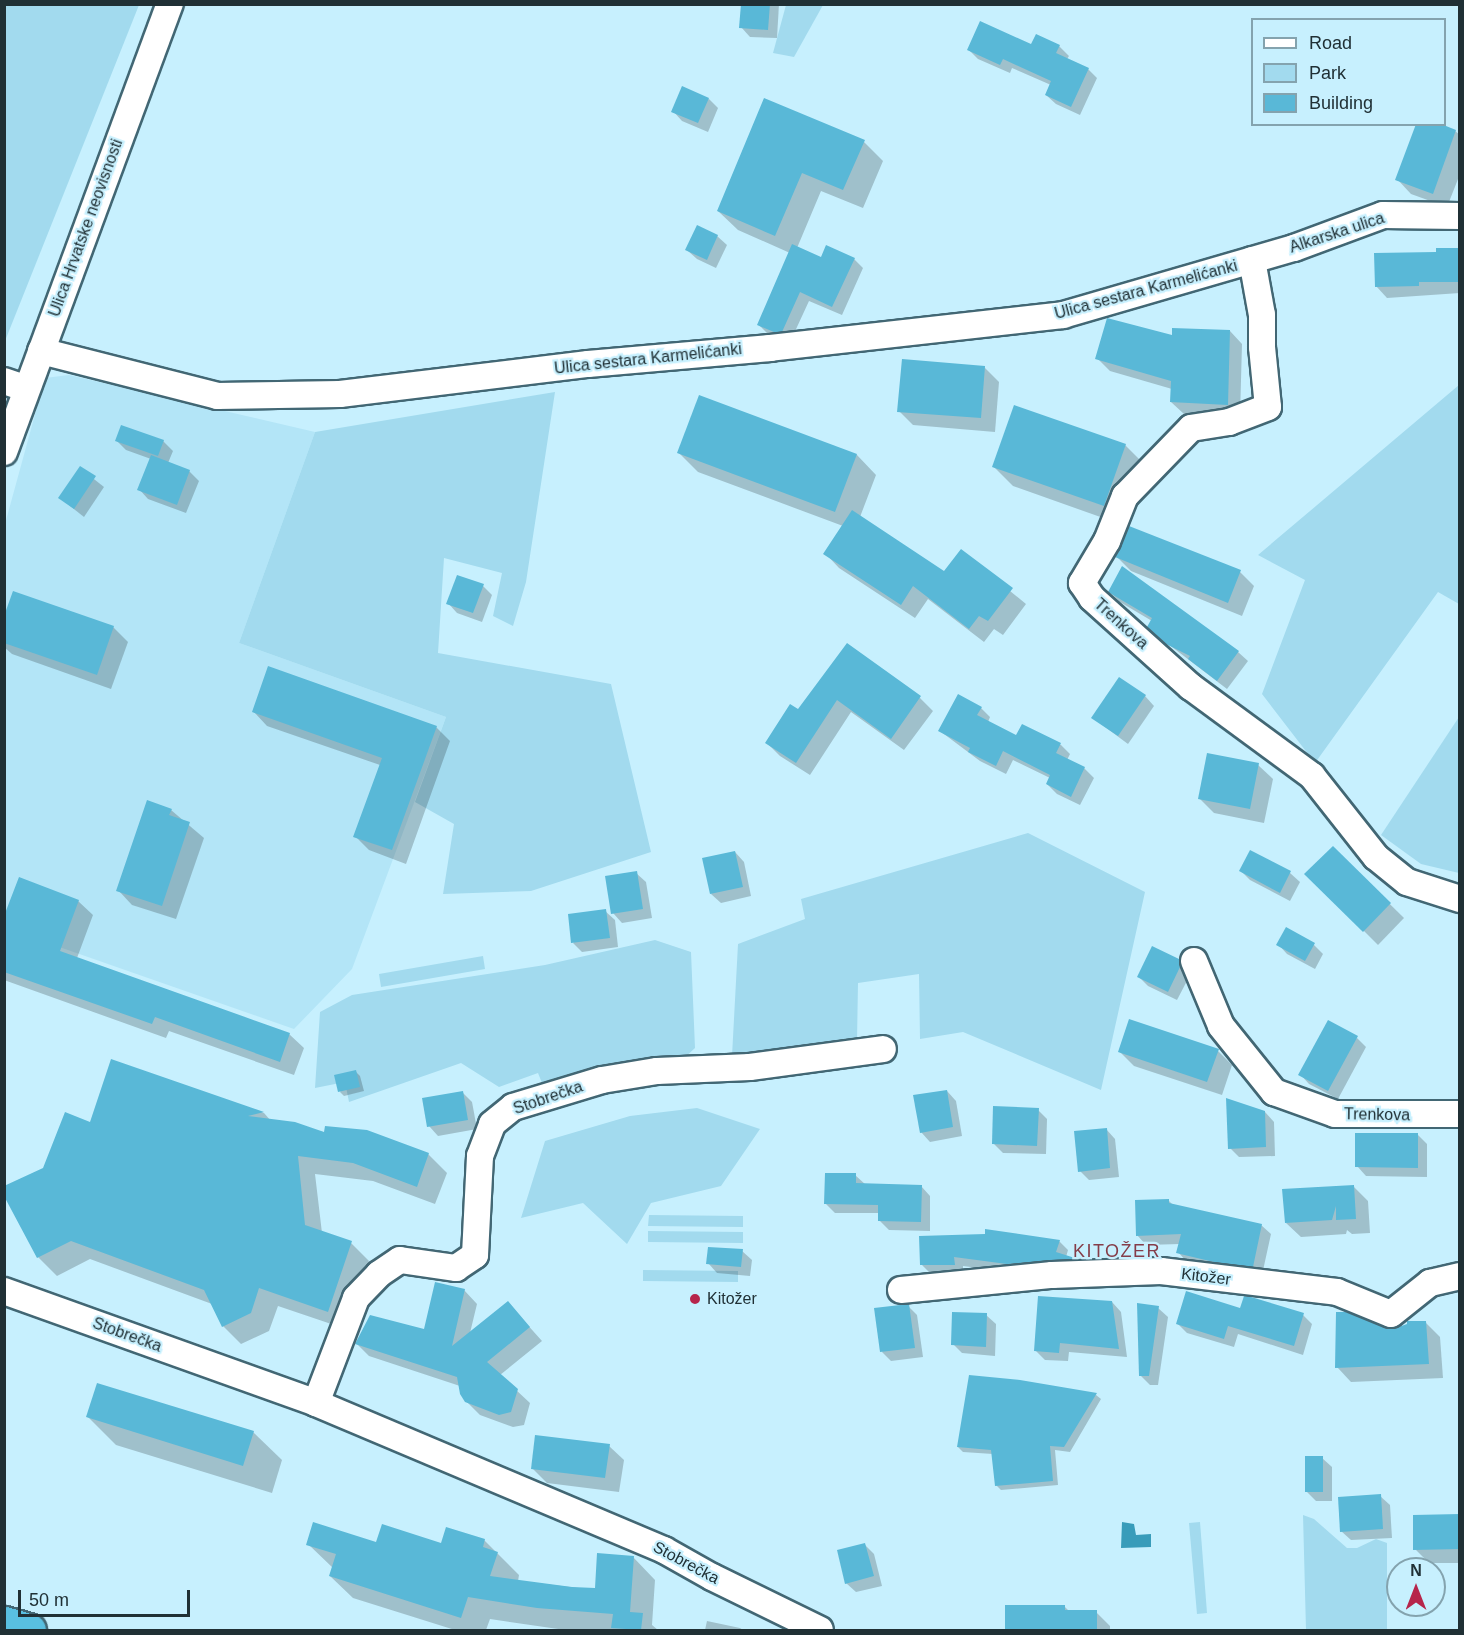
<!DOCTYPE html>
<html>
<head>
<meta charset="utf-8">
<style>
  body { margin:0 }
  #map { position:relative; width:1464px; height:1635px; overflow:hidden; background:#c7f0fe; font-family:Arial,sans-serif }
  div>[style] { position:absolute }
  .built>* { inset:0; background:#b3e5f7 }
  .green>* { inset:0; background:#a2daee }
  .water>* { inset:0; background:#389cba }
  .shadow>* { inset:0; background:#0003 }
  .building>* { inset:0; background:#59b8d7 }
  .roads { filter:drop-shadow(2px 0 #426774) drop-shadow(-2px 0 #426774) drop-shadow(0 2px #426774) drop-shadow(0 -2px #426774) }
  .minor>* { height:26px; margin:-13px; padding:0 13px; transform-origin:13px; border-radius:13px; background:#fff }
  .highway>* { height:33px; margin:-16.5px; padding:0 16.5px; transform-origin:16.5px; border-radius:16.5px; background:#59c0e1 }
  .dots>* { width:16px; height:16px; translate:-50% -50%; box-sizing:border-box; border:3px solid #c7f0fe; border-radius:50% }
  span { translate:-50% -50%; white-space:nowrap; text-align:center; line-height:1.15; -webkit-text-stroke:4.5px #c7f0fe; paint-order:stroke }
  .street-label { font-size:16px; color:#203035 }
  .poi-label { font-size:16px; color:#203035 }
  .left { translate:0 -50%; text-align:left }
  .neighbourhood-label { font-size:18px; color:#853d49; letter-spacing:1.5px }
  .frame { position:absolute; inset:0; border:6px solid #203035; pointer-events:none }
  .legend { position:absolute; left:1251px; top:18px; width:195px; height:108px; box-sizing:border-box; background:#c7f0fe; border:2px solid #84a3ae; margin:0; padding:8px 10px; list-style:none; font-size:18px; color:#203035 }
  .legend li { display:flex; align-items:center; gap:12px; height:30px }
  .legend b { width:30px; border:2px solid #84a3ae }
  .north { position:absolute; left:1386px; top:1557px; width:60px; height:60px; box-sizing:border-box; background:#c7f0fe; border:2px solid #84a3ae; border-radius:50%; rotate:0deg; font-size:16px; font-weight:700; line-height:24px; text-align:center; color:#203035 }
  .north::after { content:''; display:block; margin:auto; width:21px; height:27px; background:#b6254b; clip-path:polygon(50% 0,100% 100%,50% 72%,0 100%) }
  .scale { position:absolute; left:18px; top:1590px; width:172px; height:27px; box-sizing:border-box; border:3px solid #203035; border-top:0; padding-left:8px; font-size:18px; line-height:21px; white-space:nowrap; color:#203035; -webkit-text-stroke:4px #c7f0fe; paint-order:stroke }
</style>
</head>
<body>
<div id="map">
  <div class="built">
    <div style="clip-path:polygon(69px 375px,315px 432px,239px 643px,446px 717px,352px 969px,294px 1029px,5px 928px,5px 524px,45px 378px)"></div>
  </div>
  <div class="green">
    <div style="clip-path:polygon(5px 4px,139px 5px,5px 341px,4px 5px)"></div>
    <div style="clip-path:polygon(786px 5px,823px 5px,794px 57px,773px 53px)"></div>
    <div style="clip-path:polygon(1459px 385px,1459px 604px,1438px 592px,1315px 763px,1262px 694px,1305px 580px,1258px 555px)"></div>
    <div style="clip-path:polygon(555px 392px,526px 582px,513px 626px,493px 616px,502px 573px,444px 558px,438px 653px,611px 684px,651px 852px,531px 891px,443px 894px,454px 824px,415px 802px,446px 717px,239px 643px,315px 432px)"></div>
    <div style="clip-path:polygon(1459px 717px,1459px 873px,1421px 864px,1381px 835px)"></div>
    <div style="clip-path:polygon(1028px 833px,1145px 892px,1101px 1090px,963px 1032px,920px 1039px,919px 974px,858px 983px,857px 1041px,732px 1056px,738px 944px,805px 919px,801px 899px)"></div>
    <div style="clip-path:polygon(655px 940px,691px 952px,695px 1048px,681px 1061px,546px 1093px,538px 1073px,499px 1087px,461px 1063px,349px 1102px,345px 1082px,315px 1088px,320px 1012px,352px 995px,545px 965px)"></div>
    <div style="clip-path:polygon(483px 956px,485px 969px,381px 987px,379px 974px)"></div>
    <div style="clip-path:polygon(697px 1108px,760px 1129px,721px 1186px,651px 1203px,627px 1244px,583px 1203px,521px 1218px,545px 1141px,630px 1116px)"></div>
    <div style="clip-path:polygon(649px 1215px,743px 1216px,743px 1227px,648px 1226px)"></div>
    <div style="clip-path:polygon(648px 1231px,743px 1232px,743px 1243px,648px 1242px)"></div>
    <div style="clip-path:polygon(643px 1270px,738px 1271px,738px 1282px,643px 1281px)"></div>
    <div style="clip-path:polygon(1303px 1515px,1314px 1519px,1347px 1548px,1357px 1548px,1376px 1539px,1387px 1543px,1387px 1630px,1306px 1630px)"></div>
    <div style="clip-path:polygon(1200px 1522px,1207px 1613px,1197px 1614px,1189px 1523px)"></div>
  </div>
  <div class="water">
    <div style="clip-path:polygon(1122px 1522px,1134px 1524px,1136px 1535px,1151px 1534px,1151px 1547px,1121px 1548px)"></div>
  </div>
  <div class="shadow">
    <div style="clip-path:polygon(742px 4px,779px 4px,777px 38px,750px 37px,741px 27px)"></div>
    <div style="clip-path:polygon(1032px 46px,1059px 46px,1069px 56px,1067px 59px,1088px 69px,1097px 78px,1080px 115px,1056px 104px,1046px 95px,1051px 85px,1012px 68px,1010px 73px,978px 59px,969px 50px)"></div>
    <div style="clip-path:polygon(709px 99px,718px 108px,708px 132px,682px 121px,673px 111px)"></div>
    <div style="clip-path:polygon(1455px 131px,1460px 135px,1460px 174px,1447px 207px,1411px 194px,1397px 179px)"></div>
    <div style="clip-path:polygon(864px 142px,883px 161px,863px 208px,821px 191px,797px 248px,822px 259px,854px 259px,863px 268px,842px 315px,809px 301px,791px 340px,784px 341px,768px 334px,759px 325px,790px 253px,738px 230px,718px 211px)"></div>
    <div style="clip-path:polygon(717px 236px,727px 245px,716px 268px,697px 259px,687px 250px)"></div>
    <div style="clip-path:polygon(1460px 250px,1460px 293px,1387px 298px,1376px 286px,1438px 253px)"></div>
    <div style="clip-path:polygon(1230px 331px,1242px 344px,1240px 417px,1184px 414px,1171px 402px,1172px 389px,1110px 371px,1097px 358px,1174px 337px)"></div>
    <div style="clip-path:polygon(984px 367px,999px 382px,995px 432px,913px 425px,899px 411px)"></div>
    <div style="clip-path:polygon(700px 397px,857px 455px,876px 475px,860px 517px,944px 573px,961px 551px,1026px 604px,1003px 635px,994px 629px,984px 642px,928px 599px,915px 618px,839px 568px,825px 553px,843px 526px,698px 472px,679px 453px)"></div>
    <div style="clip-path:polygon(117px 441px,163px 441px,173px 451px,168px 463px,189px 471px,199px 481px,186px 513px,148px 499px,139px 489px,151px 459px,126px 450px)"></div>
    <div style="clip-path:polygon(1125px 445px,1144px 464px,1123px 525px,1013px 486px,994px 467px)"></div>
    <div style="clip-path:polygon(80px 468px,104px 487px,84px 517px,60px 498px)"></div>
    <div style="clip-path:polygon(1117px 557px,1240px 572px,1254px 586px,1242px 616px,1131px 571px)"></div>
    <div style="clip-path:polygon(483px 586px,492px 595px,482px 622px,457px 613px,448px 603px)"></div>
    <div style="clip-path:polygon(1110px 592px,1238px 652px,1248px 661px,1227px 689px,1159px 637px,1152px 621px,1120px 602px)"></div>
    <div style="clip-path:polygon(4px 620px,113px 627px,128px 642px,111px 689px,12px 654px,4px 647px)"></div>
    <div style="clip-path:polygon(847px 645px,920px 698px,933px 711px,904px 750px,851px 712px,810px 775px,780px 756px,767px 743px,799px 711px)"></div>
    <div style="clip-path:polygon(1145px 696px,1154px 706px,1128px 744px,1093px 718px)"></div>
    <div style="clip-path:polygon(981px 708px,990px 717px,988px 722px,1017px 737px,1022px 726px,1061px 745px,1070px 754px,1067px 760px,1084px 768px,1094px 778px,1080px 805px,1057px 794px,1047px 784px,1050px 778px,1013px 760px,1006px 774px,980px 761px,940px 731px)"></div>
    <div style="clip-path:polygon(253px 711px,436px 727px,450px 741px,406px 864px,369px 850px,355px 836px,380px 765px,267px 726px)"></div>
    <div style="clip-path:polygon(1258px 765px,1273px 779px,1264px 823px,1214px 813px,1200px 799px)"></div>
    <div style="clip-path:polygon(171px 810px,204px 838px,176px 919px,132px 905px,118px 890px)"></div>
    <div style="clip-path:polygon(1333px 848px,1404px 918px,1378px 945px,1307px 874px)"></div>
    <div style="clip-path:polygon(735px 852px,744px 862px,751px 896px,721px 903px,711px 894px)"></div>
    <div style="clip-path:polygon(1250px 852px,1290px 873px,1300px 882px,1290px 901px,1250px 880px,1241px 871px)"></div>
    <div style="clip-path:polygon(636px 873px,646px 882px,652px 918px,622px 923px,613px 913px)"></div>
    <div style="clip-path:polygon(78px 901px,93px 915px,77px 958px,289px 1034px,304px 1048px,294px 1075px,169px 1031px,166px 1038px,4px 980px,4px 923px)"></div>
    <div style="clip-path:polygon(605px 911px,615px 920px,618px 947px,582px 952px,573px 943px)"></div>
    <div style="clip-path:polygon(1278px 944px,1314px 945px,1323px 954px,1315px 969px,1287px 954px)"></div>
    <div style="clip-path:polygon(1178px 960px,1188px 970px,1189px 977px,1177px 1000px,1148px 986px,1139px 977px)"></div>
    <div style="clip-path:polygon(1357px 1038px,1366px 1047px,1338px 1099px,1309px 1084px,1300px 1074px)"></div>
    <div style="clip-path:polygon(1119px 1051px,1218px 1051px,1232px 1065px,1222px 1095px,1134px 1066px)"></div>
    <div style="clip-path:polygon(112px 1061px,264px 1113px,271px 1121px,428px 1154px,447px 1173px,435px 1204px,373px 1181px,315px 1174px,322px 1233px,351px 1243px,369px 1261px,346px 1329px,278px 1306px,269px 1331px,241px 1344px,223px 1326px,212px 1304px,90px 1259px,57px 1276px,38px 1257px,45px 1169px,90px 1124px)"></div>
    <div style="clip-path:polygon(355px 1071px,360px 1076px,364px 1091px,344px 1096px,340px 1092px)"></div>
    <div style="clip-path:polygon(947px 1091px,956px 1101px,962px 1136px,930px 1142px,921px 1132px)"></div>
    <div style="clip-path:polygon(463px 1093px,472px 1102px,477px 1129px,438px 1136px,429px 1126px)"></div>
    <div style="clip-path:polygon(1038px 1110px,1047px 1119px,1046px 1154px,1003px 1153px,993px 1143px)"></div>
    <div style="clip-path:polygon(1265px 1112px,1274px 1122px,1275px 1156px,1239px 1157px,1230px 1148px)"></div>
    <div style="clip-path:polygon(1106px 1129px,1115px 1139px,1119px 1177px,1089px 1180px,1080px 1171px)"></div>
    <div style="clip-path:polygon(1418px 1135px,1427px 1144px,1427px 1177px,1366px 1176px,1357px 1166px)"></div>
    <div style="clip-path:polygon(855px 1175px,866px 1185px,921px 1186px,930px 1196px,930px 1231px,889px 1230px,880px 1221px,880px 1213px,835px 1213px,826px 1204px)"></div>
    <div style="clip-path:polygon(1353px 1186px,1368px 1201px,1370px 1233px,1352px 1234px,1347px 1230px,1346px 1234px,1301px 1237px,1286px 1223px)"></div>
    <div style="clip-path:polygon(1169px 1201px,1173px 1205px,1261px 1225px,1271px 1234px,1262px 1275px,1187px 1262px,1178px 1252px,1180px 1244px,1146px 1245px,1137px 1235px)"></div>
    <div style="clip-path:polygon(921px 1237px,1059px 1241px,1068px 1250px,1066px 1257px,1077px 1260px,1085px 1268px,1017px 1273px,963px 1266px,963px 1273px,931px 1274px,922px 1265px)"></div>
    <div style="clip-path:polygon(742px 1251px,752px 1260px,750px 1276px,717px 1273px,708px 1263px)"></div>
    <div style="clip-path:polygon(464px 1290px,477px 1304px,470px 1333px,508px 1303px,542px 1341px,500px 1375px,530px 1403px,524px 1425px,513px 1427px,480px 1415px,466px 1401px,460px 1386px,369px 1356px,356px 1343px,371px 1317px,425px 1330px)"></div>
    <div style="clip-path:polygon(1112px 1302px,1121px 1312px,1127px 1357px,1069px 1352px,1068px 1361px,1045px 1360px,1035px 1350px)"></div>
    <div style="clip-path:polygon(908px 1306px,917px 1315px,923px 1357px,891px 1361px,882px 1352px)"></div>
    <div style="clip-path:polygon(1158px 1308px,1168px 1317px,1158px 1385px,1150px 1385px,1140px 1375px)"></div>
    <div style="clip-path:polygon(1241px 1310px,1303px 1315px,1312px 1324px,1303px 1355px,1238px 1334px,1234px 1347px,1187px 1333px,1178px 1324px)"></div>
    <div style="clip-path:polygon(986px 1315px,996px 1324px,995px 1356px,962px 1353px,953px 1344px)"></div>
    <div style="clip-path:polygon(1426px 1323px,1440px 1337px,1443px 1378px,1351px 1382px,1337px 1367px,1393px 1330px)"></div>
    <div style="clip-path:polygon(1096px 1395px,1101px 1399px,1070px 1452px,1055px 1450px,1058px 1485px,1001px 1490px,996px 1485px,993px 1454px,963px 1452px,958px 1447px)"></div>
    <div style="clip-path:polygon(88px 1417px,253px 1432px,282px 1460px,272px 1493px,116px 1445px)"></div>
    <div style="clip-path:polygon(609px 1446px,624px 1460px,619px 1492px,547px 1483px,532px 1468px)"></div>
    <div style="clip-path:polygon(1322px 1458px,1332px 1467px,1332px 1501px,1316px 1501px,1307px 1492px)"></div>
    <div style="clip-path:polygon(1380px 1496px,1390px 1505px,1392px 1538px,1351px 1540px,1341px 1531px)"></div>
    <div style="clip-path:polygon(1460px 1516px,1460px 1563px,1429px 1563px,1415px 1549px)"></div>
    <div style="clip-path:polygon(484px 1540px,519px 1575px,518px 1581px,596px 1590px,633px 1557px,655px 1580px,652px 1625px,658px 1630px,565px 1630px,490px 1619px,486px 1630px,455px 1630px,353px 1598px,330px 1576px,333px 1568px,308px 1544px,442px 1545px)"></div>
    <div style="clip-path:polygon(865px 1545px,874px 1554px,882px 1586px,856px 1592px,846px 1583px)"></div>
    <div style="clip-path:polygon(1006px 1606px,1064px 1606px,1070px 1612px,1096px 1612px,1110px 1626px,1110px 1630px,1006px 1630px)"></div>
    <div style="clip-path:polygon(707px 1621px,740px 1628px,743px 1630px,705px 1630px)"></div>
  </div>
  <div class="building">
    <div style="clip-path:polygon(741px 4px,770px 4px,768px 30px,739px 28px)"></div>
    <div style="clip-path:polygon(980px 21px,1031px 44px,1036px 34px,1060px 45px,1056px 53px,1089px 68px,1071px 107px,1045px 95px,1051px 81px,1003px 59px,1000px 65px,967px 50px)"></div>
    <div style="clip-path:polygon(682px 86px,709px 98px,698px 123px,671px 112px)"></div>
    <div style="clip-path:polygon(764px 98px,865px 140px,843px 190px,802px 173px,775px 236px,717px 211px)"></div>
    <div style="clip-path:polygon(1416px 124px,1441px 124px,1456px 130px,1433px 194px,1395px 180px)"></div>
    <div style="clip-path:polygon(697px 225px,718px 235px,707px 260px,685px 250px)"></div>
    <div style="clip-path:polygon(792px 244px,821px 257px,826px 245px,855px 258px,832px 307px,800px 292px,782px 332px,774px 332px,757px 325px)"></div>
    <div style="clip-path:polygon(1436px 248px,1460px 248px,1460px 282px,1419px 282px,1419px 286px,1375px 287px,1374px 253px,1436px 252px)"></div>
    <div style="clip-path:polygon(1107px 318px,1172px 335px,1172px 328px,1230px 330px,1228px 405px,1170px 402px,1171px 381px,1095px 359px)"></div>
    <div style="clip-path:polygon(902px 359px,985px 366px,981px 418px,897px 412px)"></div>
    <div style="clip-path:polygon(699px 395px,857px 454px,835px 512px,677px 453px)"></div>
    <div style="clip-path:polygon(1014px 405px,1126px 444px,1104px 506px,992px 467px)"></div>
    <div style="clip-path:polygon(121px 425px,164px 440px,158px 456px,115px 441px)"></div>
    <div style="clip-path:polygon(151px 455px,190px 470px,177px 505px,137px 490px)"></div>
    <div style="clip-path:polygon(80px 466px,96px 476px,74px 509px,58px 498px)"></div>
    <div style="clip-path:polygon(852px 510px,944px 571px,961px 549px,1013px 588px,988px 621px,979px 616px,969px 629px,913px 586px,901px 605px,823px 554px)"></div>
    <div style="clip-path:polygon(1129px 526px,1241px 570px,1228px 603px,1115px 557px)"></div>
    <div style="clip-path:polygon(1122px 566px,1239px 651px,1217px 681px,1188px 659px,1190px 656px,1166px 644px,1147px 627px,1152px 618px,1108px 592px)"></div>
    <div style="clip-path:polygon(457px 575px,484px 584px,473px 613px,446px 604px)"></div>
    <div style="clip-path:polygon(13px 591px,114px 626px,97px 675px,4px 643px,4px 616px)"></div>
    <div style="clip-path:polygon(847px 643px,921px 696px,891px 739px,837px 700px,796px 763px,765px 743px,790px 704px,798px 709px)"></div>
    <div style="clip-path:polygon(268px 666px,437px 726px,392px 850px,353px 837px,382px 758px,252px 712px)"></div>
    <div style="clip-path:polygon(1119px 677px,1146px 695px,1118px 736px,1091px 718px)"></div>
    <div style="clip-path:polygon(958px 694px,982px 707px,977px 715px,1016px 735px,1022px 724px,1061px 743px,1056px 753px,1085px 767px,1071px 797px,1046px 784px,1050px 775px,1003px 751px,996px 766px,968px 752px,970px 748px,938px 731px)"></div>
    <div style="clip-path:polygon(1207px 753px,1259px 763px,1250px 809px,1198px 799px)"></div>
    <div style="clip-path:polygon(147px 800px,172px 809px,169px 815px,190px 822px,162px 906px,116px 891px)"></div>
    <div style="clip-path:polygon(1333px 846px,1391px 903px,1363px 932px,1304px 874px)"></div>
    <div style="clip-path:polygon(1250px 850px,1291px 871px,1280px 893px,1239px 871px)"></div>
    <div style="clip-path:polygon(735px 851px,743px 887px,710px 894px,702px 858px)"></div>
    <div style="clip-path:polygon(637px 871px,643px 909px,611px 914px,605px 876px)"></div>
    <div style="clip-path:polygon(19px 877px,79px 900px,60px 951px,290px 1033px,280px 1062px,155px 1017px,152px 1024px,4px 972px,4px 916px)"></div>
    <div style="clip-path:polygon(606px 909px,610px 938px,571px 943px,568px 914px)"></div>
    <div style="clip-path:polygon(1286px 927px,1315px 943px,1305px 961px,1276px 945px)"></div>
    <div style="clip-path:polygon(1152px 946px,1179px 959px,1180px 967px,1168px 992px,1137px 977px)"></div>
    <div style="clip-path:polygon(1129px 1019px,1219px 1049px,1207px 1082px,1118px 1052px)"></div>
    <div style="clip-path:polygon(1328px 1020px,1358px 1036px,1328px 1091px,1298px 1075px)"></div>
    <div style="clip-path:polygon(111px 1059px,264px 1112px,248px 1116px,295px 1122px,324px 1132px,325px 1126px,367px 1130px,429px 1153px,417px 1187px,353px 1163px,298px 1156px,305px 1225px,352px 1241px,328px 1312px,259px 1288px,251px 1313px,222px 1327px,204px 1290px,71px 1241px,37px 1258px,4px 1196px,4px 1186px,43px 1168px,65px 1112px,90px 1122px)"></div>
    <div style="clip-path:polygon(356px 1070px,360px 1087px,338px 1092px,334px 1075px)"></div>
    <div style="clip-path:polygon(947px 1090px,953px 1127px,920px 1133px,913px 1095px)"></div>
    <div style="clip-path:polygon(463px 1091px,468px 1120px,427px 1127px,422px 1098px)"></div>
    <div style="clip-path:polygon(1226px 1098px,1265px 1111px,1266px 1147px,1228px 1149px)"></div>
    <div style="clip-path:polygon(993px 1106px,1039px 1108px,1037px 1146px,992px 1144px)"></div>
    <div style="clip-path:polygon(1107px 1128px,1110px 1168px,1078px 1172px,1074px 1131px)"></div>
    <div style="clip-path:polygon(1355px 1133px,1418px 1133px,1418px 1168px,1355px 1167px)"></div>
    <div style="clip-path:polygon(825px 1173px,856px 1173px,856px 1183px,922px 1185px,921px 1222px,878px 1221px,878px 1205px,824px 1204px)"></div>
    <div style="clip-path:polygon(1354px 1185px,1356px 1219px,1336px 1220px,1336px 1206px,1332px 1220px,1285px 1223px,1282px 1189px)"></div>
    <div style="clip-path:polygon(1169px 1199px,1169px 1203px,1262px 1224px,1253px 1267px,1214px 1262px,1176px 1253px,1181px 1234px,1136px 1236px,1135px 1200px)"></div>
    <div style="clip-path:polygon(985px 1229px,1060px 1240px,1056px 1252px,1078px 1259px,1007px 1264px,954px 1257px,955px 1265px,920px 1265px,919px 1236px,985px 1234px)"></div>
    <div style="clip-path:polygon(708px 1247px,743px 1249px,741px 1267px,706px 1264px)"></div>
    <div style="clip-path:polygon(435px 1282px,465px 1289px,452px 1346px,508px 1301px,530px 1327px,487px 1362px,518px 1389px,511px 1412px,499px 1415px,465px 1402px,460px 1394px,457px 1377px,355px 1344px,370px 1315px,424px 1329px)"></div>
    <div style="clip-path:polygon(1186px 1291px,1240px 1308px,1244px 1296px,1251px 1297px,1304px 1313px,1294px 1346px,1228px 1326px,1224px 1339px,1176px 1324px)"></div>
    <div style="clip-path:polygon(1038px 1296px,1112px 1301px,1119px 1349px,1060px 1343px,1059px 1353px,1034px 1351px)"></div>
    <div style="clip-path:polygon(1137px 1303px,1159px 1306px,1149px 1376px,1139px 1376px)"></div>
    <div style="clip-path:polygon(909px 1304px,915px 1348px,880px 1352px,874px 1308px)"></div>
    <div style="clip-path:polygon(952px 1312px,987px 1313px,986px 1347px,951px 1345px)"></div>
    <div style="clip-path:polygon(1336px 1312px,1346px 1312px,1393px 1329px,1407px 1324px,1407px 1321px,1426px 1321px,1429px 1364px,1335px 1368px)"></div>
    <div style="clip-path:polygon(969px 1375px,1020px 1380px,1097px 1393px,1064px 1447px,1050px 1446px,1053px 1481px,995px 1486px,991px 1450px,957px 1447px)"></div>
    <div style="clip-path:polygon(97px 1383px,254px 1431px,243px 1466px,86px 1417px)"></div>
    <div style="clip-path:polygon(535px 1435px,610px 1444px,605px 1478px,531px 1469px)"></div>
    <div style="clip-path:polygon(1305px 1456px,1323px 1456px,1323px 1492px,1305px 1492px)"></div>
    <div style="clip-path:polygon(1381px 1494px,1383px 1529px,1340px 1532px,1338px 1497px)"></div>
    <div style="clip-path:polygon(1460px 1514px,1460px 1549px,1413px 1550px,1413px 1515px)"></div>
    <div style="clip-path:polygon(313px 1522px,376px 1542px,382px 1524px,441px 1543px,446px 1527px,485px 1539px,483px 1547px,498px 1552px,490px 1576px,572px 1587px,595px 1588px,597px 1553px,634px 1556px,630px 1612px,643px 1613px,641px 1630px,611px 1628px,613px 1614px,537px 1608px,468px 1597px,461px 1618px,329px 1576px,336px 1554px,306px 1545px)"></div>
    <div style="clip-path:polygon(865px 1543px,874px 1576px,845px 1584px,837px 1550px)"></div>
    <div style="clip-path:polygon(1005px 1605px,1065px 1605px,1065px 1610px,1097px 1610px,1097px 1630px,1005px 1630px)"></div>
  </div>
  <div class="roads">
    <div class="minor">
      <div style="left:1252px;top:260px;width:56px;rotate:79.7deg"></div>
      <div style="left:1262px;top:315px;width:32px;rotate:90deg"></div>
      <div style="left:1262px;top:347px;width:60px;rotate:84.3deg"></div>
      <div style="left:1268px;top:407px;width:42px;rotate:159deg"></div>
      <div style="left:1229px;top:422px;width:38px;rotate:171deg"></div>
      <div style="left:1191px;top:428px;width:95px;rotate:134.1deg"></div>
      <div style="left:1125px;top:496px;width:48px;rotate:111.8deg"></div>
      <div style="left:1107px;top:541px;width:49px;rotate:120.8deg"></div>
      <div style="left:1082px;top:583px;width:18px;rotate:56deg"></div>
      <div style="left:1092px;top:598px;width:133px;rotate:42deg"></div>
      <div style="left:1191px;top:687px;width:150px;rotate:36.3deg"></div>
      <div style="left:1312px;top:776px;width:103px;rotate:51.7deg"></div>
      <div style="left:1376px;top:857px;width:40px;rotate:39deg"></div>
      <div style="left:1407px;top:882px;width:56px;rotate:17.8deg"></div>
      <div style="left:41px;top:351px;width:182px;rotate:14.3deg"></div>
      <div style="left:217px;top:396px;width:123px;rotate:-0.9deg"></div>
      <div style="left:340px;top:394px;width:250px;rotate:-6.9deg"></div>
      <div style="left:588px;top:364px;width:183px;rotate:-5deg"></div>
      <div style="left:770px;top:348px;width:295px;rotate:-6.4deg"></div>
      <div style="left:1063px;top:315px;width:241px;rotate:-16.2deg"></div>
      <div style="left:1294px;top:248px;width:95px;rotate:-20.3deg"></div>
      <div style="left:1383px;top:215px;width:77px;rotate:0.7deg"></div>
      <div style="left:4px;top:381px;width:24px;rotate:19deg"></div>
      <div style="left:4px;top:452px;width:478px;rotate:-69.7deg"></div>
      <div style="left:1194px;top:961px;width:70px;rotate:67.4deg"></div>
      <div style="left:1221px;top:1026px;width:85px;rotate:51.2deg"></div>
      <div style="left:1274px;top:1092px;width:65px;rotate:19.8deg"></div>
      <div style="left:1335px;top:1114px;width:125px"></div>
      <div style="left:901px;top:1290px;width:152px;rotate:-5.7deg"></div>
      <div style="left:1052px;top:1275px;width:109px;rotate:-2.1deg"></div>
      <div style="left:1161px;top:1271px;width:177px;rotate:6.8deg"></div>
      <div style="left:1337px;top:1292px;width:58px;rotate:22.2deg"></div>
      <div style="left:1391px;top:1314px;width:50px;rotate:-38.5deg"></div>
      <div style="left:1430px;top:1283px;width:31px;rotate:-13deg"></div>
      <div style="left:4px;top:1291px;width:331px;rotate:19.7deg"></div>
      <div style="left:316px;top:1403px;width:378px;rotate:22.9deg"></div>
      <div style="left:664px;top:1550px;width:55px;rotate:29.4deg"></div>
      <div style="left:712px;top:1577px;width:120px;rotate:26.1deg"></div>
      <div style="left:316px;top:1403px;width:112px;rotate:-69.1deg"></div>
      <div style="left:356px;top:1298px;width:33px;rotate:-46deg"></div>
      <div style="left:379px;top:1274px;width:25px;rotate:-34deg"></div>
      <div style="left:400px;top:1260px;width:57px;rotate:8.1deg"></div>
      <div style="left:456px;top:1268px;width:23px;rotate:-34deg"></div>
      <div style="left:475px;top:1255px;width:99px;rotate:-87.1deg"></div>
      <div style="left:480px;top:1156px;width:34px;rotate:-69deg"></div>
      <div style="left:492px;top:1124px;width:27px;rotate:-39deg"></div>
      <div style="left:513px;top:1107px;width:93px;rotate:-16.9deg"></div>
      <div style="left:602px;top:1080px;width:56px;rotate:-9.3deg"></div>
      <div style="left:657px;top:1071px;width:93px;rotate:-2.5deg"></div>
      <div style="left:750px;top:1067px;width:134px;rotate:-7.7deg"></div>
    </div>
    <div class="highway">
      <div style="left:4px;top:1623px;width:26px;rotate:16deg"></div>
    </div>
  </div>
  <div class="dots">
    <div style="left:695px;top:1299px;background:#b6254b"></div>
  </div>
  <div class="street-label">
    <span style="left:86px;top:228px;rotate:-70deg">Ulica Hrvatske neovisnosti</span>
    <span style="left:1337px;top:233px;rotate:-18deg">Alkarska ulica</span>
    <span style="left:1146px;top:290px;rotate:-15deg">Ulica sestara Karmelićanki</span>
    <span style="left:648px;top:359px;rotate:-6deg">Ulica sestara Karmelićanki</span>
    <span style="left:1121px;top:624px;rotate:42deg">Trenkova</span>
    <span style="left:548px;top:1098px;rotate:-19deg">Stobrečka</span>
    <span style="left:1377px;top:1115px;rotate:1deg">Trenkova</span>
    <span style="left:1206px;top:1277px;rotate:7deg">Kitožer</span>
    <span style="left:127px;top:1335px;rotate:20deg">Stobrečka</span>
    <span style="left:686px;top:1563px;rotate:28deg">Stobrečka</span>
  </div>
  <div class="poi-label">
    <span class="left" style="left:707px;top:1299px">Kitožer</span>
  </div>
  <div class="neighbourhood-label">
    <span style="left:1117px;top:1251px">KITOŽER</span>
  </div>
  <div class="frame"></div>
  <ul class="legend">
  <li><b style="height:8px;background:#fff"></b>Road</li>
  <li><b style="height:16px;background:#a2daee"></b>Park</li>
  <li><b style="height:16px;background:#59b8d7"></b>Building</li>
  </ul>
  <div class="north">N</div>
  <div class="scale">50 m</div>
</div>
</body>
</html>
